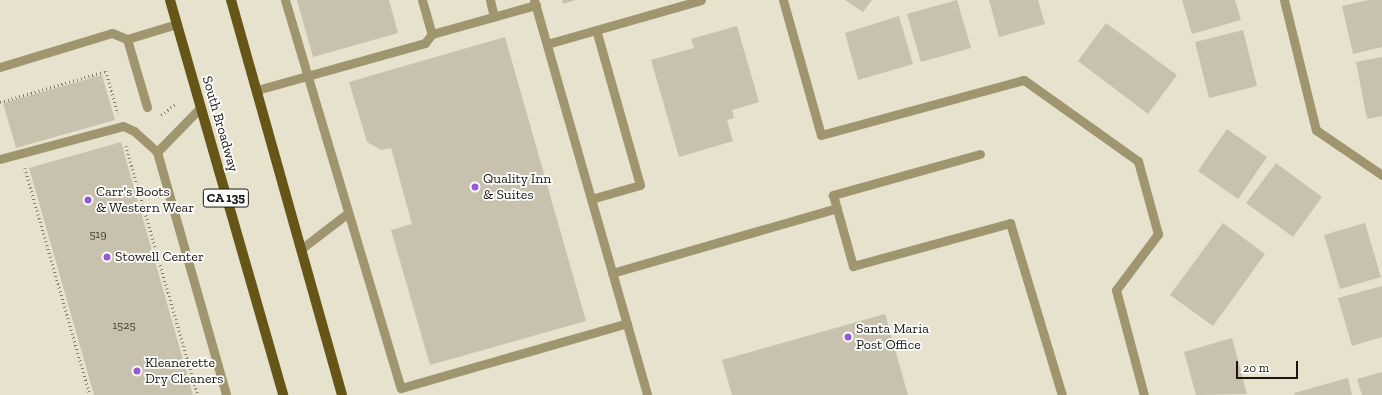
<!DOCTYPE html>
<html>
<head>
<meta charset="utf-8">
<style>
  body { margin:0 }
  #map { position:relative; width:1382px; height:395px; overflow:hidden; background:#e7e2cd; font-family:"Zilla Slab",serif }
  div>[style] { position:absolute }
  .building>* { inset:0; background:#c7c1ad }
  .path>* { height:2.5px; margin-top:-1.25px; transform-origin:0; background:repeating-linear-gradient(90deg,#817d6f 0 1px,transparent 0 4px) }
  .lane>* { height:9px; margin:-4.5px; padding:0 4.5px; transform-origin:4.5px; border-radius:4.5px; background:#9f956f }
  .primary>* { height:10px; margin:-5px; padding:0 5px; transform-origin:5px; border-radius:5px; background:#655516 }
  .dots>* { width:11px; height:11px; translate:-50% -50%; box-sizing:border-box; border:2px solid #fff; border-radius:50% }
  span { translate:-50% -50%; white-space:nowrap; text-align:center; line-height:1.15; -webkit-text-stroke:3.5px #fff; paint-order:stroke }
  .number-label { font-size:12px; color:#444236 }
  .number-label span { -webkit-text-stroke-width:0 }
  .shield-label span { padding:1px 3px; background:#fff; border:1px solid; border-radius:3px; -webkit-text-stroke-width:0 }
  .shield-label { font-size:13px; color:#19170f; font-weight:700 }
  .street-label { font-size:14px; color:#19170f }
  .poi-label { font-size:14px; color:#19170f }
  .left { translate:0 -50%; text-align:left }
  .scale { position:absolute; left:1236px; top:361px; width:62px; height:18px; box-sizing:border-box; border:2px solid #19170f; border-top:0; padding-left:5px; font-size:12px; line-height:14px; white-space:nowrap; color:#19170f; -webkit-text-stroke:3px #fff; paint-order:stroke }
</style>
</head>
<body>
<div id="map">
  <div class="building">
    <div style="clip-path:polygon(297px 0,389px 0,398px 33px,313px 57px)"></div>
    <div style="clip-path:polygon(562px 0,575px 0,563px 4px)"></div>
    <div style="clip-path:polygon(845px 0,872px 0,863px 12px)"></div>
    <div style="clip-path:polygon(957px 0,971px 48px,921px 62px,907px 14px)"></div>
    <div style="clip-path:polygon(989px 0,1038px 0,1045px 24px,999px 37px)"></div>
    <div style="clip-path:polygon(1182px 0,1235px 0,1241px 20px,1192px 34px)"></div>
    <div style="clip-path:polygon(1368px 0,1382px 0,1382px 47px,1353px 54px,1342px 6px)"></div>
    <div style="clip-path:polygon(899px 16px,913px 64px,858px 80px,845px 33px)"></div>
    <div style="clip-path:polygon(1106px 23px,1177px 75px,1148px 114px,1078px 61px)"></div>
    <div style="clip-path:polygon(737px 26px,759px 102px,732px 110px,734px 118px,727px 120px,733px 141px,679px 157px,651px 60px,694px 48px,691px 39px)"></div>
    <div style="clip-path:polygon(1243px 30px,1257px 86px,1209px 98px,1195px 42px)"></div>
    <div style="clip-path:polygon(505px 37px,586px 321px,430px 365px,391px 230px,412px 224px,391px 148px,381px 150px,367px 142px,349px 82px)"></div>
    <div style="clip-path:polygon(1382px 57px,1382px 116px,1367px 119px,1356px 62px)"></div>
    <div style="clip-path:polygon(102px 75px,115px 120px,16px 148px,3px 103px)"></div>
    <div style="clip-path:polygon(1227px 129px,1267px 157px,1238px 199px,1198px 171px)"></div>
    <div style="clip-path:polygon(121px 142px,186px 370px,193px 395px,94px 395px,68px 304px,29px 168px)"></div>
    <div style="clip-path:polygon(1276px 163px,1322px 197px,1293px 237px,1246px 203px)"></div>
    <div style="clip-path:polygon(1223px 223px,1265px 254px,1213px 326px,1170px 295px)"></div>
    <div style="clip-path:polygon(1365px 223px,1381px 277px,1340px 289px,1324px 235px)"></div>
    <div style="clip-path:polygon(1382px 286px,1382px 337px,1352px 346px,1338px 298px)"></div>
    <div style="clip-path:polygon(885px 314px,908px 395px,732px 395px,722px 360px)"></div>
    <div style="clip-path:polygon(1232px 338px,1247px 394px,1196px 395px,1184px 352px)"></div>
    <div style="clip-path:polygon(1382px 372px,1382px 395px,1362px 395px,1357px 379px)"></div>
    <div style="clip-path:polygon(1348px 378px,1352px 395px,1295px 395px,1294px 393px)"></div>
  </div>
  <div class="path">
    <div style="left:0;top:102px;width:110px;rotate:-16.3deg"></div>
    <div style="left:106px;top:71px;width:44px;rotate:74.1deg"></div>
    <div style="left:161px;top:115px;width:18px;rotate:-38deg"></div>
    <div style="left:126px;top:146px;width:259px;rotate:73.9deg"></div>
    <div style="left:25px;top:168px;width:236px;rotate:74deg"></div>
  </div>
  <div class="lane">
    <div style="left:285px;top:0;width:405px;rotate:73.4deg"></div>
    <div style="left:401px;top:388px;width:235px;rotate:-16deg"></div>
    <div style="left:422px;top:0;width:35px;rotate:74deg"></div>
    <div style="left:432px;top:34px;width:108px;rotate:-15.6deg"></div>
    <div style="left:490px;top:0;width:17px;rotate:77deg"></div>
    <div style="left:534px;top:0;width:411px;rotate:74deg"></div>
    <div style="left:783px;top:0;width:140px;rotate:74.3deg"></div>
    <div style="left:821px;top:135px;width:210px;rotate:-15.2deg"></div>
    <div style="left:1024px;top:80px;width:140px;rotate:35.4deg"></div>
    <div style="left:1138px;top:161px;width:76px;rotate:74.7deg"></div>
    <div style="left:1158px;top:234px;width:70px;rotate:126.9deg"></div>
    <div style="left:1116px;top:290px;width:109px;rotate:75.1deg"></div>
    <div style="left:1284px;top:0;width:134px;rotate:76.2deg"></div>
    <div style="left:1316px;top:130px;width:80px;rotate:34.3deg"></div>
    <div style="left:127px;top:39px;width:52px;rotate:-16.7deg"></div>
    <div style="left:547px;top:44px;width:160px;rotate:-15.9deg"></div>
    <div style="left:0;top:67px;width:117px;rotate:-16.9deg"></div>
    <div style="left:112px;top:33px;width:16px;rotate:22deg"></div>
    <div style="left:127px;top:39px;width:71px;rotate:73.6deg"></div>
    <div style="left:257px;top:90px;width:174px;rotate:-15.6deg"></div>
    <div style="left:425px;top:43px;width:11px;rotate:-52deg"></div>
    <div style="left:157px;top:152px;width:62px;rotate:-45.7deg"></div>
    <div style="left:980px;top:154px;width:153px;rotate:164.4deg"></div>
    <div style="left:833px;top:195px;width:74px;rotate:74.3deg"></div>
    <div style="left:853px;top:266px;width:163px;rotate:-15.3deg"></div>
    <div style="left:1010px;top:223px;width:180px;rotate:73.2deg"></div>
    <div style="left:0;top:159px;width:127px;rotate:-15deg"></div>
    <div style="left:123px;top:126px;width:12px;rotate:24deg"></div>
    <div style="left:134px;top:131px;width:31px;rotate:42deg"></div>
    <div style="left:157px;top:152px;width:253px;rotate:74.1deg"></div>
    <div style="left:591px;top:199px;width:51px;rotate:-15.9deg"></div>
    <div style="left:640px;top:185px;width:161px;rotate:-105.8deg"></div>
    <div style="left:301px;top:249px;width:59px;rotate:-37.5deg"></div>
    <div style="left:612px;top:273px;width:234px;rotate:-16.1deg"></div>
  </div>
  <div class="primary">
    <div style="left:170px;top:0;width:411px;rotate:74deg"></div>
    <div style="left:231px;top:0;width:410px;rotate:74.3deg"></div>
  </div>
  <div class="dots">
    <div style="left:475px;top:187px;background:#955ad1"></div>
    <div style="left:88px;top:200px;background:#955ad1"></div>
    <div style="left:107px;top:257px;background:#955ad1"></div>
    <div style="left:848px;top:337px;background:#955ad1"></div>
    <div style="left:137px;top:371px;background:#955ad1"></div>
  </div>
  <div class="number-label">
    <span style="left:98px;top:235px">519</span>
    <span style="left:124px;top:326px">1525</span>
  </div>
  <div class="shield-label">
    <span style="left:226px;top:198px">CA 135</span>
  </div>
  <div class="street-label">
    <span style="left:220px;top:124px;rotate:74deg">South Broadway</span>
  </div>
  <div class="poi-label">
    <span class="left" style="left:483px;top:187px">Quality Inn<br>&amp; Suites</span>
    <span class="left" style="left:96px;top:200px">Carr's Boots<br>&amp; Western Wear</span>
    <span class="left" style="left:115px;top:257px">Stowell Center</span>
    <span class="left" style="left:856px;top:337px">Santa Maria<br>Post Office</span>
    <span class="left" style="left:145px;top:371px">Kleanerette<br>Dry Cleaners</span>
  </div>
  <div class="scale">20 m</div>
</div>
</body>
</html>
